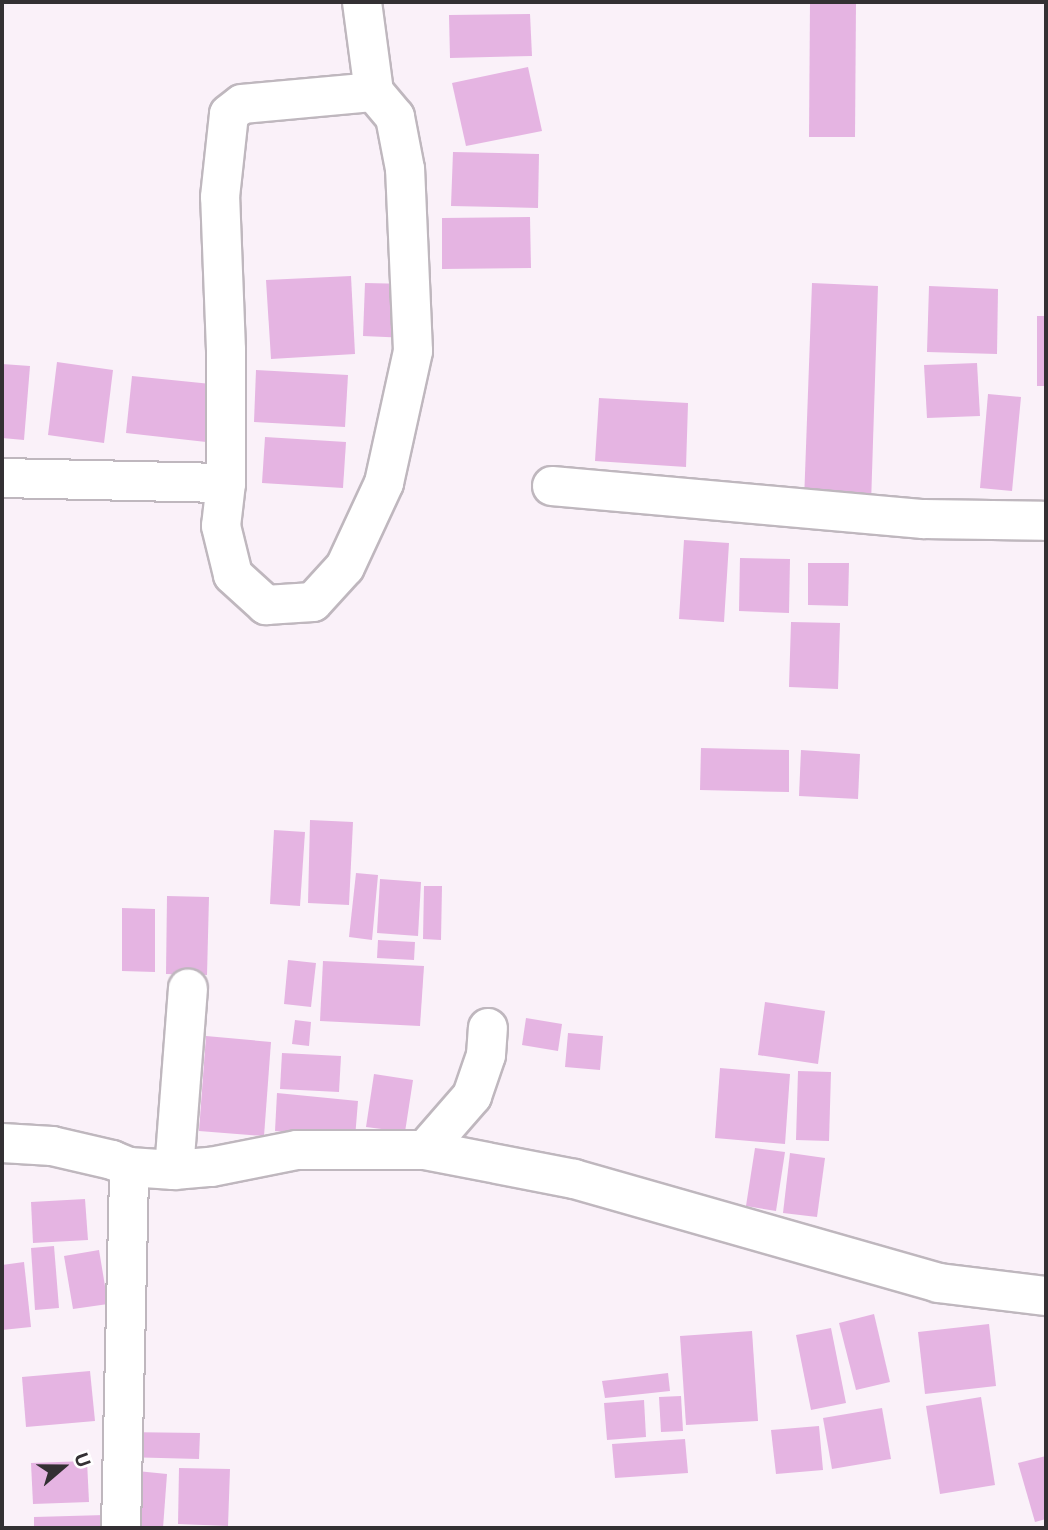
<!DOCTYPE html>
<html>
<head>
<meta charset="utf-8">
<style>
  body { margin:0 }
  #map { position:relative; width:1048px; height:1530px; overflow:hidden; background:#faf1f9; font-family:"Open Sans",sans-serif }
  div>[style] { position:absolute }
  .building>* { inset:0; background:#e5b4e2 }
  .roads { filter:drop-shadow(2px 0 #bfb7be) drop-shadow(-2px 0 #bfb7be) drop-shadow(0 2px #bfb7be) drop-shadow(0 -2px #bfb7be) }
  .street>* { height:38px; margin:-19px; padding:0 19px; transform-origin:19px; border-radius:19px; background:#fff }
  span { translate:-50% -50%; white-space:nowrap; text-align:center; line-height:1.15; -webkit-text-stroke:5px #fff; paint-order:stroke }
  .frame { position:absolute; inset:0; border:4px solid #333033; pointer-events:none }
  .north { position:absolute; left:28px; top:1432px; width:70px; height:70px; -webkit-text-stroke:5px #fff; paint-order:stroke; rotate:70deg; font-size:19px; font-weight:700; line-height:28px; text-align:center; color:#333033 }
  .north::after { content:''; display:block; margin:auto; width:24px; height:32px; background:#333033; clip-path:polygon(50% 0,100% 100%,50% 72%,0 100%) }
</style>
</head>
<body>
<div id="map">
  <div class="building">
    <div style="clip-path:polygon(810px 2px,856px 2px,855px 137px,809px 137px)"></div>
    <div style="clip-path:polygon(530px 14px,532px 56px,450px 58px,449px 15px)"></div>
    <div style="clip-path:polygon(528px 67px,542px 131px,466px 146px,452px 83px)"></div>
    <div style="clip-path:polygon(453px 152px,539px 154px,538px 208px,451px 206px)"></div>
    <div style="clip-path:polygon(530px 217px,531px 268px,442px 269px,442px 218px)"></div>
    <div style="clip-path:polygon(351px 276px,355px 354px,271px 359px,266px 280px)"></div>
    <div style="clip-path:polygon(365px 283px,410px 284px,408px 338px,363px 336px)"></div>
    <div style="clip-path:polygon(812px 283px,878px 286px,871px 504px,804px 501px)"></div>
    <div style="clip-path:polygon(929px 286px,998px 289px,997px 354px,927px 352px)"></div>
    <div style="clip-path:polygon(1037px 316px,1046px 316px,1046px 386px,1037px 386px)"></div>
    <div style="clip-path:polygon(57px 362px,113px 370px,104px 443px,48px 435px)"></div>
    <div style="clip-path:polygon(977px 363px,980px 416px,927px 418px,924px 365px)"></div>
    <div style="clip-path:polygon(2px 364px,30px 366px,24px 440px,2px 438px)"></div>
    <div style="clip-path:polygon(256px 370px,348px 375px,345px 427px,254px 422px)"></div>
    <div style="clip-path:polygon(132px 376px,221px 385px,215px 443px,126px 433px)"></div>
    <div style="clip-path:polygon(988px 394px,1021px 397px,1012px 491px,980px 488px)"></div>
    <div style="clip-path:polygon(599px 398px,688px 403px,686px 467px,595px 461px)"></div>
    <div style="clip-path:polygon(265px 437px,346px 442px,343px 488px,262px 483px)"></div>
    <div style="clip-path:polygon(684px 540px,729px 543px,724px 622px,679px 619px)"></div>
    <div style="clip-path:polygon(740px 558px,790px 559px,789px 613px,739px 611px)"></div>
    <div style="clip-path:polygon(808px 563px,849px 563px,848px 606px,808px 605px)"></div>
    <div style="clip-path:polygon(791px 622px,840px 623px,838px 689px,789px 687px)"></div>
    <div style="clip-path:polygon(701px 748px,789px 750px,789px 792px,700px 790px)"></div>
    <div style="clip-path:polygon(801px 750px,860px 754px,858px 799px,799px 796px)"></div>
    <div style="clip-path:polygon(310px 820px,353px 822px,349px 905px,308px 903px)"></div>
    <div style="clip-path:polygon(274px 830px,305px 832px,300px 906px,270px 904px)"></div>
    <div style="clip-path:polygon(356px 873px,378px 875px,372px 940px,349px 937px)"></div>
    <div style="clip-path:polygon(380px 879px,421px 882px,418px 936px,377px 933px)"></div>
    <div style="clip-path:polygon(424px 886px,442px 886px,441px 940px,423px 939px)"></div>
    <div style="clip-path:polygon(167px 896px,209px 897px,207px 975px,166px 974px)"></div>
    <div style="clip-path:polygon(122px 908px,155px 909px,155px 972px,122px 971px)"></div>
    <div style="clip-path:polygon(378px 940px,415px 942px,414px 960px,377px 958px)"></div>
    <div style="clip-path:polygon(288px 960px,316px 963px,311px 1007px,284px 1004px)"></div>
    <div style="clip-path:polygon(323px 961px,424px 966px,420px 1026px,320px 1021px)"></div>
    <div style="clip-path:polygon(765px 1002px,825px 1011px,818px 1064px,758px 1055px)"></div>
    <div style="clip-path:polygon(526px 1018px,562px 1024px,558px 1051px,522px 1045px)"></div>
    <div style="clip-path:polygon(295px 1020px,311px 1022px,309px 1046px,292px 1044px)"></div>
    <div style="clip-path:polygon(568px 1033px,603px 1036px,600px 1070px,565px 1067px)"></div>
    <div style="clip-path:polygon(206px 1036px,271px 1042px,264px 1136px,199px 1131px)"></div>
    <div style="clip-path:polygon(282px 1053px,341px 1056px,339px 1092px,280px 1089px)"></div>
    <div style="clip-path:polygon(720px 1068px,790px 1074px,785px 1144px,715px 1138px)"></div>
    <div style="clip-path:polygon(798px 1071px,831px 1072px,829px 1141px,796px 1140px)"></div>
    <div style="clip-path:polygon(374px 1074px,413px 1080px,405px 1132px,366px 1127px)"></div>
    <div style="clip-path:polygon(277px 1093px,358px 1101px,355px 1138px,275px 1131px)"></div>
    <div style="clip-path:polygon(755px 1148px,785px 1152px,776px 1211px,746px 1206px)"></div>
    <div style="clip-path:polygon(790px 1153px,825px 1158px,817px 1217px,783px 1213px)"></div>
    <div style="clip-path:polygon(85px 1199px,88px 1240px,33px 1243px,31px 1202px)"></div>
    <div style="clip-path:polygon(54px 1246px,59px 1308px,35px 1310px,31px 1248px)"></div>
    <div style="clip-path:polygon(99px 1250px,108px 1304px,73px 1309px,64px 1256px)"></div>
    <div style="clip-path:polygon(24px 1262px,31px 1327px,2px 1330px,2px 1265px)"></div>
    <div style="clip-path:polygon(874px 1314px,890px 1382px,856px 1390px,839px 1323px)"></div>
    <div style="clip-path:polygon(989px 1324px,996px 1386px,925px 1394px,918px 1332px)"></div>
    <div style="clip-path:polygon(831px 1328px,846px 1403px,811px 1410px,796px 1335px)"></div>
    <div style="clip-path:polygon(752px 1331px,758px 1421px,686px 1425px,680px 1336px)"></div>
    <div style="clip-path:polygon(90px 1371px,95px 1421px,26px 1427px,22px 1377px)"></div>
    <div style="clip-path:polygon(668px 1373px,670px 1391px,605px 1398px,602px 1381px)"></div>
    <div style="clip-path:polygon(681px 1396px,683px 1431px,661px 1432px,659px 1397px)"></div>
    <div style="clip-path:polygon(981px 1397px,995px 1485px,940px 1494px,926px 1406px)"></div>
    <div style="clip-path:polygon(644px 1400px,646px 1437px,607px 1440px,604px 1403px)"></div>
    <div style="clip-path:polygon(882px 1408px,891px 1459px,832px 1469px,823px 1418px)"></div>
    <div style="clip-path:polygon(819px 1426px,823px 1470px,776px 1474px,771px 1430px)"></div>
    <div style="clip-path:polygon(123px 1432px,200px 1433px,199px 1459px,123px 1457px)"></div>
    <div style="clip-path:polygon(685px 1439px,688px 1473px,615px 1478px,612px 1444px)"></div>
    <div style="clip-path:polygon(1046px 1456px,1046px 1519px,1035px 1522px,1018px 1463px)"></div>
    <div style="clip-path:polygon(87px 1461px,89px 1502px,33px 1504px,31px 1463px)"></div>
    <div style="clip-path:polygon(179px 1468px,230px 1469px,228px 1526px,178px 1524px)"></div>
    <div style="clip-path:polygon(137px 1471px,167px 1474px,163px 1528px,131px 1527px)"></div>
    <div style="clip-path:polygon(105px 1515px,105px 1528px,34px 1528px,34px 1517px)"></div>
  </div>
  <div class="roads">
    <div class="street">
      <div style="left:2px;top:478px;width:224px;rotate:1.3deg"></div>
      <div style="left:226px;top:483px;width:133px;rotate:-90deg"></div>
      <div style="left:226px;top:350px;width:153px;rotate:-92.2deg"></div>
      <div style="left:220px;top:197px;width:83px;rotate:-83.8deg"></div>
      <div style="left:229px;top:114px;width:16px;rotate:-38deg"></div>
      <div style="left:242px;top:104px;width:133px;rotate:-5.2deg"></div>
      <div style="left:374px;top:92px;width:91px;rotate:-97.6deg"></div>
      <div style="left:226px;top:483px;width:43px;rotate:96.6deg"></div>
      <div style="left:221px;top:526px;width:50px;rotate:76.2deg"></div>
      <div style="left:233px;top:575px;width:45px;rotate:42.3deg"></div>
      <div style="left:266px;top:605px;width:47px;rotate:-3.7deg"></div>
      <div style="left:313px;top:602px;width:47px;rotate:-47.6deg"></div>
      <div style="left:345px;top:567px;width:93px;rotate:-65.1deg"></div>
      <div style="left:384px;top:483px;width:135px;rotate:-77.6deg"></div>
      <div style="left:413px;top:351px;width:182px;rotate:-92.5deg"></div>
      <div style="left:405px;top:169px;width:53px;rotate:-100.9deg"></div>
      <div style="left:395px;top:117px;width:33px;rotate:-130deg"></div>
      <div style="left:552px;top:486px;width:373px;rotate:5.1deg"></div>
      <div style="left:924px;top:519px;width:122px;rotate:0.9deg"></div>
      <div style="left:2px;top:1143px;width:50px;rotate:3.4deg"></div>
      <div style="left:52px;top:1146px;width:62px;rotate:13.1deg"></div>
      <div style="left:112px;top:1160px;width:18px;rotate:22deg"></div>
      <div style="left:129px;top:1167px;width:45px;rotate:3.8deg"></div>
      <div style="left:174px;top:1170px;width:37px;rotate:-5deg"></div>
      <div style="left:211px;top:1167px;width:88px;rotate:-11.2deg"></div>
      <div style="left:297px;top:1150px;width:128px"></div>
      <div style="left:425px;top:1150px;width:152px;rotate:11deg"></div>
      <div style="left:574px;top:1179px;width:379px;rotate:15.9deg"></div>
      <div style="left:938px;top:1283px;width:109px;rotate:6.9deg"></div>
      <div style="left:425px;top:1150px;width:72px;rotate:-49deg"></div>
      <div style="left:472px;top:1096px;width:43px;rotate:-71.1deg"></div>
      <div style="left:486px;top:1055px;width:27px;rotate:-86deg"></div>
      <div style="left:174px;top:1170px;width:182px;rotate:-85.6deg"></div>
      <div style="left:121px;top:1528px;width:361px;rotate:-88.7deg"></div>
    </div>
  </div>
  <div class="frame"></div>
  <div class="north">U</div>
</div>
</body>
</html>
